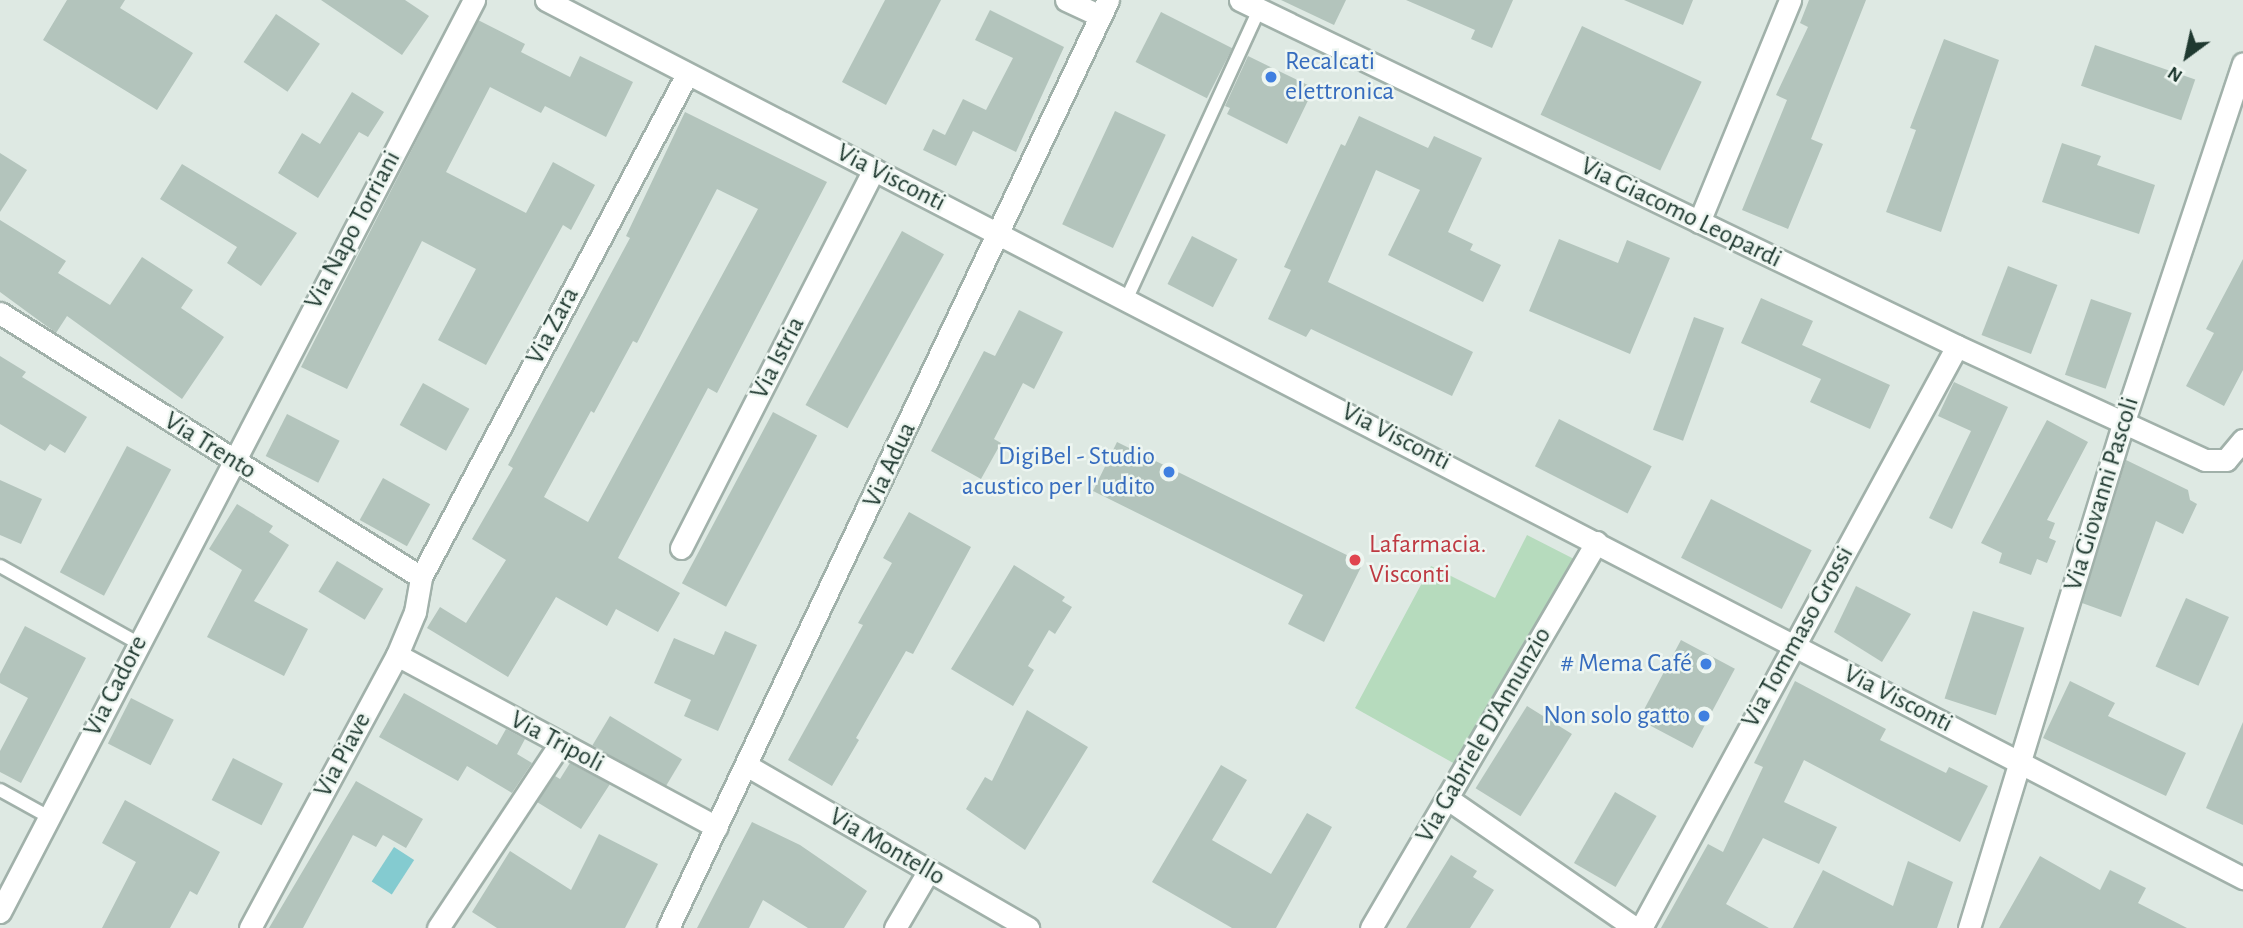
<!DOCTYPE html>
<meta charset="utf-8">
<style>
body{margin:0}
#map{position:relative;width:2243px;height:928px;overflow:hidden;background:#dee9e3;font-family:"Alegreya Sans",sans-serif}
div>[style]{position:absolute}
[style*='--x']{left:calc(var(--x)*1px);top:calc(var(--y)*1px);width:calc(var(--w)*1px);rotate:calc(var(--a)*1deg)}
.green>*{inset:0;background:#b6dbbd}
.water>*{inset:0;background:#84cbd0;transform-origin:0 0}
.building>*{inset:0;background:#b3c4bc;transform-origin:0 0}
.roads{filter:drop-shadow(2px 0 #a1b1aa) drop-shadow(-2px 0 #a1b1aa) drop-shadow(0 2px #a1b1aa) drop-shadow(0 -2px #a1b1aa)}
.service>*{height:12px;margin:-6px;padding:0 6px;transform-origin:6px;border-radius:6px;background:#fff}
.minor>*{height:21px;margin:-10.5px;padding:0 10.5px;transform-origin:10.5px;border-radius:10.5px;background:#fff}
.tertiary>*{height:21px;margin:-10.5px;padding:0 10.5px;transform-origin:10.5px;border-radius:10.5px;background:#fff}
.dots>*{width:19px;height:19px;translate:-50% -50%;box-sizing:border-box;border:4px solid #eef6f1;border-radius:50%}
span{translate:-50% -50%;white-space:nowrap;text-align:center;line-height:1.15;-webkit-text-stroke:5px #eef6f1;paint-order:stroke}
.shop-label{font-size:26px;color:#366cbe}
.left{translate:0 -50%;text-align:left}
.right{translate:-100% -50%;text-align:right}
.street-label{font-size:26px;color:#1f3930}
.health-label{font-size:26px;color:#be3a42}
.north{position:absolute;left:2152px;top:21px;width:70px;height:70px;-webkit-text-stroke:5px #eef6f1;paint-order:stroke;rotate:213deg;font-size:19px;font-weight:700;line-height:28px;text-align:center;color:#1f3930}
.north::after{content:'';display:block;margin:auto;width:24px;height:32px;background:#1f3930;clip-path:polygon(50% 0,100% 100%,50% 72%,0 100%)}
</style>
<div id="map">
<div class="green">
<i style="clip-path:polygon(1527px 535px,1574px 559px,1455px 764px,1355px 708px,1431px 566px,1495px 598px)"></i>
</div>
<div class="water">
<i style="left:394px;top:847px;width:24px;height:41px;rotate:33deg"></i>
</div>
<div class="building">
<i style="clip-path:polygon(67px 0,125px 0,120px 8px,193px 53px,157px 110px,43px 40px)"></i>
<i style="clip-path:polygon(321px 0,405px 0,429px 16px,402px 55px)"></i>
<i style="clip-path:polygon(885px 0,941px 0,886px 105px,842px 82px)"></i>
<i style="clip-path:polygon(1281px 0,1346px 0,1334px 25px)"></i>
<i style="clip-path:polygon(1406px 0,1513px 0,1492px 48px,1471px 39px,1475px 30px)"></i>
<i style="clip-path:polygon(1624px 0,1693px 0,1683px 25px)"></i>
<i style="clip-path:polygon(1809px 0,1866px 0,1811px 139px,1823px 144px,1788px 229px,1742px 210px,1787px 100px,1776px 95px,1808px 27px,1800px 23px)"></i>
<i style="clip-path:polygon(990px 10px,1064px 47px,1016px 152px,973px 131px,956px 166px,923px 150px,933px 129px,945px 135px,963px 99px,986px 110px,1013px 58px,975px 40px)"></i>
<i style="left:1161px;top:12px;width:80px;height:56px;rotate:27deg"></i>
<i style="left:276px;top:14px;width:53px;height:58px;rotate:34deg"></i>
<i style="clip-path:polygon(478px 20px,525px 44px,521px 52px,570px 77px,580px 56px,633px 82px,606px 137px,545px 106px,541px 113px,490px 87px,446px 172px,526px 213px,553px 162px,595px 185px,571px 230px,563px 225px,486px 365px,438px 340px,476px 269px,422px 241px,347px 389px,301px 367px)"></i>
<i style="left:1582px;top:26px;width:132px;height:98px;rotate:25deg"></i>
<i style="clip-path:polygon(1944px 39px,1999px 60px,1941px 232px,1886px 212px,1916px 130px,1910px 128px)"></i>
<i style="left:2095px;top:45px;width:106px;height:43px;rotate:19deg"></i>
<i style="clip-path:polygon(1248px 56px,1314px 88px,1287px 144px,1227px 114px,1230px 108px,1225px 106px)"></i>
<i style="clip-path:polygon(352px 92px,384px 112px,368px 137px,359px 132px,318px 198px,278px 173px,302px 133px,320px 144px)"></i>
<i style="left:1115px;top:111px;width:56px;height:125px;rotate:25deg"></i>
<i style="clip-path:polygon(evenodd,685px 112px,827px 182px,717px 393px,708px 388px,618px 558px,680px 593px,658px 632px,616px 609px,607px 626px,556px 597px,508px 677px,427px 628px,440px 607px,466px 623px,506px 560px,472px 539px,513px 468px,508px 465px,630px 238px,626px 236px,685px 112px,717px 189px,758px 209px,588px 522px,544px 497px,591px 411px,594px 413px,633px 341px,637px 343px,717px 189px)"></i>
<i style="clip-path:polygon(1359px 116px,1428px 148px,1434px 136px,1482px 158px,1448px 232px,1473px 244px,1470px 250px,1501px 265px,1483px 302px,1388px 255px,1420px 190px,1376px 170px,1328px 282px,1473px 352px,1452px 396px,1311px 329px,1306px 337px,1268px 319px,1291px 270px,1284px 267px,1341px 144px,1345px 146px)"></i>
<i style="clip-path:polygon(2062px 143px,2101px 156px,2097px 165px,2155px 185px,2139px 234px,2042px 202px)"></i>
<i style="clip-path:polygon(0 153px,27px 170px,0 212px)"></i>
<i style="clip-path:polygon(182px 164px,297px 233px,261px 286px,227px 263px,237px 247px,160px 199px)"></i>
<i style="clip-path:polygon(0 220px,66px 261px,58px 273px,110px 305px,142px 257px,193px 290px,181px 308px,224px 337px,182px 399px,67px 316px,56px 333px,0 292px)"></i>
<i style="left:902px;top:231px;width:48px;height:199px;rotate:29deg"></i>
<i style="left:1192px;top:236px;width:51px;height:54px;rotate:27deg"></i>
<i style="clip-path:polygon(1559px 239px,1618px 263px,1627px 240px,1670px 258px,1630px 354px,1529px 311px)"></i>
<i style="clip-path:polygon(2243px 259px,2243px 370px,2224px 406px,2186px 386px,2214px 333px,2206px 329px)"></i>
<i style="left:2008px;top:266px;width:53px;height:74px;rotate:21deg"></i>
<i style="clip-path:polygon(1761px 298px,1813px 321px,1802px 345px,1890px 385px,1870px 429px,1810px 402px,1821px 379px,1741px 343px)"></i>
<i style="left:2091px;top:299px;width:43px;height:80px;rotate:19deg"></i>
<i style="clip-path:polygon(1019px 310px,1063px 332px,1034px 389px,1023px 383px,994px 439px,1001px 443px,981px 479px,931px 451px,984px 351px,995px 356px)"></i>
<i style="left:1694px;top:317px;width:32px;height:120px;rotate:20deg"></i>
<i style="clip-path:polygon(0 356px,26px 372px,22px 377px,87px 417px,65px 453px,50px 444px,45px 451px,0 424px)"></i>
<i style="clip-path:polygon(1954px 382px,2008px 407px,1952px 529px,1929px 518px,1971px 431px,1938px 416px)"></i>
<i style="left:423px;top:383px;width:53px;height:48px;rotate:29deg"></i>
<i style="left:773px;top:412px;width:50px;height:194px;rotate:28deg"></i>
<i style="left:287px;top:414px;width:59px;height:47px;rotate:27deg"></i>
<i style="left:1559px;top:419px;width:104px;height:53px;rotate:27deg"></i>
<i style="clip-path:polygon(2047px 420px,2088px 442px,2047px 520px,2055px 523px,2049px 538px,2056px 541px,2047px 563px,2037px 559px,2031px 575px,1999px 563px,2002px 553px,1981px 543px)"></i>
<i style="clip-path:polygon(1117px 442px,1363px 563px,1324px 642px,1288px 624px,1303px 595px,1093px 491px)"></i>
<i style="left:127px;top:446px;width:50px;height:143px;rotate:28deg"></i>
<i style="clip-path:polygon(2126px 460px,2188px 490px,2190px 500px,2197px 504px,2183px 534px,2156px 521px,2121px 617px,2082px 603px)"></i>
<i style="left:383px;top:478px;width:54px;height:48px;rotate:29deg"></i>
<i style="clip-path:polygon(0 480px,42px 499px,21px 544px,0 535px)"></i>
<i style="left:1711px;top:499px;width:113px;height:66px;rotate:27deg"></i>
<i style="clip-path:polygon(237px 504px,273px 526px,269px 532px,289px 545px,254px 601px,308px 629px,284px 676px,207px 637px,242px 570px,209px 549px)"></i>
<i style="clip-path:polygon(909px 512px,971px 547px,913px 654px,906px 651px,856px 738px,859px 740px,832px 786px,788px 760px,863px 625px,858px 623px,892px 563px,883px 558px)"></i>
<i style="left:337px;top:561px;width:54px;height:36px;rotate:31deg"></i>
<i style="clip-path:polygon(1014px 565px,1065px 597px,1062px 601px,1072px 607px,1055px 634px,1049px 630px,1028px 666px,1034px 670px,1013px 706px,951px 669px)"></i>
<i style="clip-path:polygon(1856px 586px,1911px 614px,1882px 662px,1834px 632px)"></i>
<i style="left:2186px;top:598px;width:47px;height:75px;rotate:24deg"></i>
<i style="left:1973px;top:611px;width:54px;height:92px;rotate:18deg"></i>
<i style="clip-path:polygon(25px 626px,86px 658px,21px 783px,0 772px,0 751px,28px 698px,0 683px,0 674px)"></i>
<i style="clip-path:polygon(725px 631px,757px 645px,718px 731px,684px 716px,691px 700px,654px 683px,674px 638px,714px 655px)"></i>
<i style="left:1681px;top:640px;width:61px;height:90px;rotate:28deg"></i>
<i style="clip-path:polygon(1795px 681px,1886px 729px,1880px 740px,1946px 773px,1949px 767px,1988px 786px,1960px 842px,1804px 760px,1784px 802px,1837px 827px,1819px 864px,1763px 838px,1726px 904px,1769px 928px,1661px 928px,1708px 844px,1723px 852px,1763px 767px,1754px 763px)"></i>
<i style="clip-path:polygon(2070px 681px,2115px 703px,2108px 716px,2186px 753px,2166px 796px,2043px 738px)"></i>
<i style="clip-path:polygon(404px 693px,497px 745px,506px 729px,525px 739px,517px 754px,532px 763px,512px 793px,467px 766px,458px 781px,379px 737px)"></i>
<i style="left:131px;top:698px;width:48px;height:51px;rotate:27deg"></i>
<i style="left:1527px;top:706px;width:53px;height:97px;rotate:32deg"></i>
<i style="clip-path:polygon(1027px 710px,1088px 747px,1025px 850px,966px 809px,985px 777px,992px 781px)"></i>
<i style="left:610px;top:716px;width:84px;height:34px;rotate:31deg"></i>
<i style="clip-path:polygon(2243px 722px,2243px 825px,2206px 808px)"></i>
<i style="left:233px;top:758px;width:56px;height:47px;rotate:27deg"></i>
<i style="clip-path:polygon(570px 763px,610px 784px,581px 829px,537px 802px,555px 776px,560px 779px)"></i>
<i style="clip-path:polygon(1221px 765px,1247px 780px,1212px 840px,1271px 874px,1307px 813px,1332px 827px,1276px 928px,1232px 928px,1152px 882px)"></i>
<i style="clip-path:polygon(356px 781px,423px 819px,406px 848px,383px 835px,376px 847px,353px 835px,303px 928px,269px 928px)"></i>
<i style="left:1615px;top:792px;width:48px;height:82px;rotate:30deg"></i>
<i style="clip-path:polygon(125px 800px,220px 852px,197px 895px,190px 891px,170px 928px,102px 928px,136px 862px,102px 843px)"></i>
<i style="clip-path:polygon(752px 822px,800px 845px,867px 891px,844px 928px,808px 928px,763px 900px,749px 928px,697px 928px)"></i>
<i style="clip-path:polygon(599px 834px,658px 864px,625px 928px,497px 928px,472px 912px,510px 851px,571px 890px)"></i>
<i style="clip-path:polygon(1451px 855px,1477px 871px,1473px 877px,1494px 890px,1470px 928px,1406px 928px)"></i>
<i style="clip-path:polygon(2040px 856px,2100px 890px,2110px 870px,2146px 888px,2138px 903px,2187px 928px,1999px 928px)"></i>
<i style="clip-path:polygon(1908px 861px,1953px 882px,1937px 928px,1793px 928px,1823px 870px,1893px 906px)"></i>
</div>
<div class="roads">
<div class="service">
<i style="--x:1127;--y:298;--w:319;--a:-65.4"></i>
<i style="--x:0;--y:566;--w:158;--a:29.2"></i>
<i style="--x:0;--y:790;--w:56;--a:28.9"></i>
</div>
<div class="minor">
<i style="--x:546;--y:0;--w:1911;--a:27.36"></i>
<i style="--x:1066;--y:0;--w:38;--a:25"></i>
<i style="--x:1240;--y:0;--w:796;--a:25.76"></i>
<i style="--x:1957;--y:346;--w:273;--a:24.7"></i>
<i style="--x:2205;--y:460;--w:21;--a:0"></i>
<i style="--x:2226;--y:460;--w:26;--a:-50"></i>
<i style="--x:1699;--y:222;--w:240;--a:-67.7"></i>
<i style="--x:0;--y:313;--w:497;--a:32.1"></i>
<i style="--x:681;--y:548;--w:425;--a:-63"></i>
<i style="--x:397;--y:655;--w:363;--a:28.3"></i>
<i style="--x:746;--y:765;--w:326;--a:30"></i>
<i style="--x:1448;--y:799;--w:227;--a:34.6"></i>
<i style="--x:0;--y:912;--w:1028;--a:-62.54"></i>
<i style="--x:250;--y:928;--w:310;--a:-61.7"></i>
<i style="--x:397;--y:655;--w:47;--a:-67.3"></i>
<i style="--x:415;--y:612;--w:36;--a:-80"></i>
<i style="--x:421;--y:577;--w:567;--a:-62.12"></i>
<i style="--x:438;--y:928;--w:221;--a:-56.5"></i>
<i style="--x:895;--y:928;--w:67;--a:-59.6"></i>
<i style="--x:1371;--y:928;--w:447;--a:-59.7"></i>
<i style="--x:1641;--y:928;--w:662;--a:-61.5"></i>
<i style="--x:1969;--y:928;--w:527;--a:-73.01"></i>
<i style="--x:2123;--y:424;--w:380;--a:-71.6"></i>
</div>
<div class="tertiary">
<i style="--x:668;--y:928;--w:1027;--a:-64.63"></i>
</div>
</div>
<div class="dots">
<i style="left:1271px;top:77px;background:#3f7fe0"></i>
<i style="left:1169px;top:472px;background:#3f7fe0"></i>
<i style="left:1355px;top:560px;background:#e0444e"></i>
<i style="left:1706px;top:664px;background:#3f7fe0"></i>
<i style="left:1704px;top:716px;background:#3f7fe0"></i>
</div>
<div class="shop-label">
<span class="left" style="left:1285px;top:77px">Recalcati<br>elettronica</span>
<span class="right" style="left:1155px;top:472px">DigiBel - Studio<br>acustico per l' udito</span>
<span class="right" style="left:1692px;top:664px"># Mema Café</span>
<span class="right" style="left:1690px;top:716px">Non solo gatto</span>
</div>
<div class="street-label">
<span style="left:891px;top:178px;rotate:27deg">Via Visconti</span>
<span style="left:1681px;top:213px;rotate:26deg">Via Giacomo Leopardi</span>
<span style="left:353px;top:230px;rotate:-62deg">Via Napo Torriani</span>
<span style="left:553px;top:326px;rotate:-62deg">Via Zara</span>
<span style="left:778px;top:358px;rotate:-63deg">Via Istria</span>
<span style="left:1396px;top:437px;rotate:27deg">Via Visconti</span>
<span style="left:210px;top:446px;rotate:32deg">Via Trento</span>
<span style="left:890px;top:465px;rotate:-65deg">Via Adua</span>
<span style="left:2102px;top:494px;rotate:-73deg">Via Giovanni Pascoli</span>
<span style="left:1798px;top:637px;rotate:-61deg">Via Tommaso Grossi</span>
<span style="left:116px;top:686px;rotate:-63deg">Via Cadore</span>
<span style="left:1898px;top:699px;rotate:27deg">Via Visconti</span>
<span style="left:1484px;top:735px;rotate:-60deg">Via Gabriele D'Annunzio</span>
<span style="left:557px;top:742px;rotate:28deg">Via Tripoli</span>
<span style="left:343px;top:755px;rotate:-62deg">Via Piave</span>
<span style="left:887px;top:847px;rotate:30deg">Via Montello</span>
</div>
<div class="health-label">
<span class="left" style="left:1369px;top:560px">Lafarmacia.<br>Visconti</span>
</div>
<div class="north">N</div>
</div>
